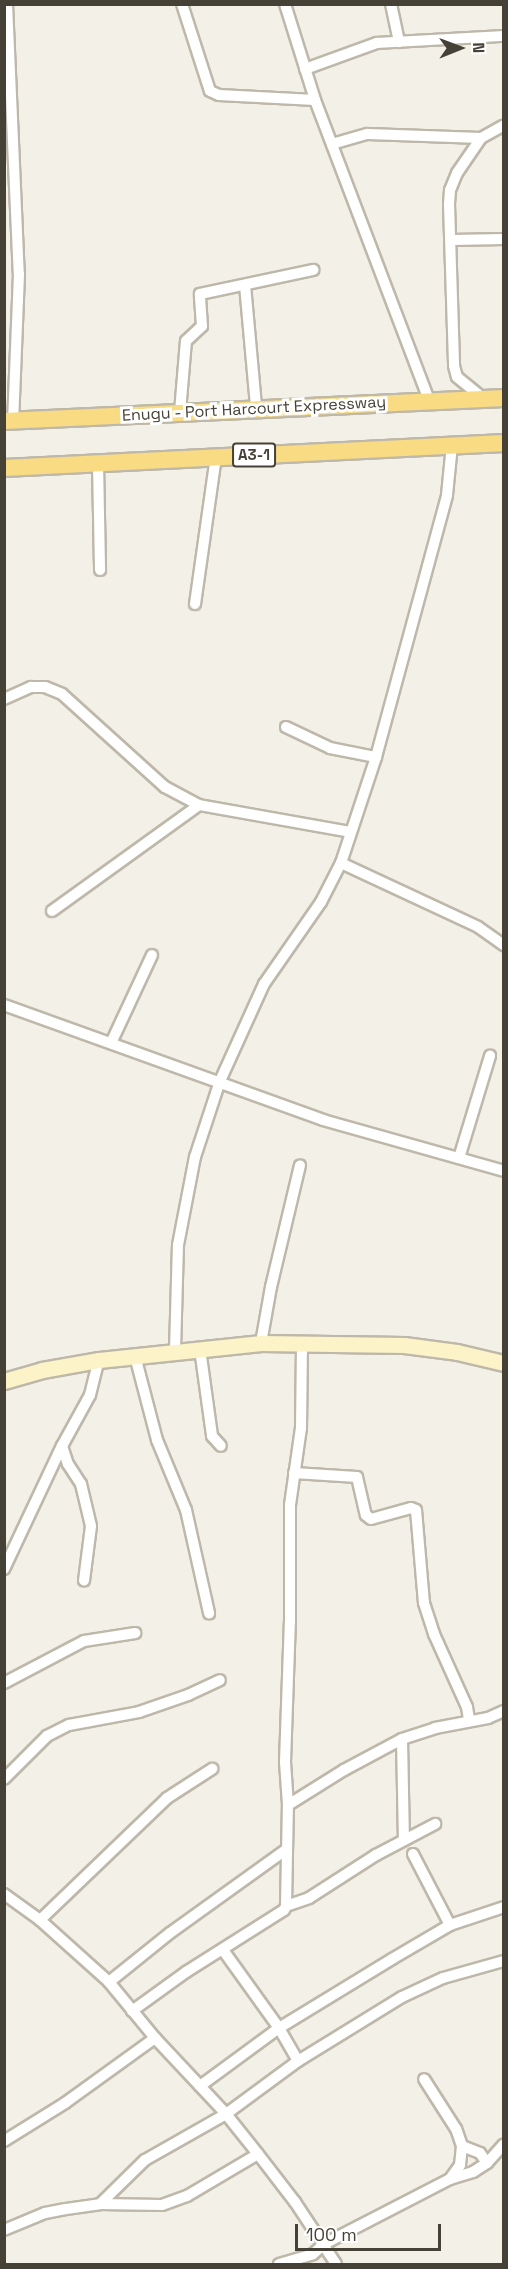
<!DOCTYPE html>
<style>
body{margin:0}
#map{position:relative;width:508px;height:2269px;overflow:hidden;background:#f3f0e7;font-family:"Space Grotesk",sans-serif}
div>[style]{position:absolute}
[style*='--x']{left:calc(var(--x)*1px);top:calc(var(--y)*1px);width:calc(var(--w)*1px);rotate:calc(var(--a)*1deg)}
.roads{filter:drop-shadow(2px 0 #beb8aa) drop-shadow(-2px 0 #beb8aa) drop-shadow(0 2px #beb8aa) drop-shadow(0 -2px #beb8aa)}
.minor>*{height:10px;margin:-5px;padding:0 5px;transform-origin:5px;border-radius:5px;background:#fff}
.secondary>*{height:15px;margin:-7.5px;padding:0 7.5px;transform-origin:7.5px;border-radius:7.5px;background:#fcf3c8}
.trunk>*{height:16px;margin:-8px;padding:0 8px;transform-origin:8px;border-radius:8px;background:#f9db83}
span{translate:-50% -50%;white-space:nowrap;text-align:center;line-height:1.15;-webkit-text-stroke:6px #fff;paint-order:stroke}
.shield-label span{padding:2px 4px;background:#fff;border:2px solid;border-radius:4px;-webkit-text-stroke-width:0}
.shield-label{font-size:15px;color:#464136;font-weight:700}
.street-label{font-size:16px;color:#464136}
.frame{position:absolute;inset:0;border:6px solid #464136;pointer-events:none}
.north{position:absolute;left:430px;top:18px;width:60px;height:60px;-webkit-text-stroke:4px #fff;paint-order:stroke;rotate:89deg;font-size:16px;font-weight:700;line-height:24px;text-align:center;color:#464136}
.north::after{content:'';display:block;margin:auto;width:21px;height:27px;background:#464136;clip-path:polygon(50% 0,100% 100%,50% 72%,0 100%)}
.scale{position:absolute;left:295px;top:2224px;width:146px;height:27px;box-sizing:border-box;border:3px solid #464136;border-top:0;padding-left:8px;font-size:18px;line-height:21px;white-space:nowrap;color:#464136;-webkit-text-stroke:4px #fff;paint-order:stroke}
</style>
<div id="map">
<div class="roads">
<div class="minor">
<i style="--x:7;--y:4;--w:270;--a:87.5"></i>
<i style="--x:19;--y:274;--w:147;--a:92.3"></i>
<i style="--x:182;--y:4;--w:91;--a:72.2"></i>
<i style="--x:210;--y:91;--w:10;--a:24"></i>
<i style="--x:219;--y:95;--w:96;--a:3"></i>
<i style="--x:285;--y:4;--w:101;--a:72.6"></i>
<i style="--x:315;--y:100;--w:321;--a:69.2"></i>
<i style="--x:391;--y:4;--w:39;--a:78"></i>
<i style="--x:305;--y:69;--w:77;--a:-19.9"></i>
<i style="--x:377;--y:43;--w:127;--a:-3.2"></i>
<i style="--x:481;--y:138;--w:42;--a:124.4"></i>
<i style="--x:457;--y:173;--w:18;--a:112"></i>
<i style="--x:450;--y:190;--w:14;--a:94"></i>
<i style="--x:449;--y:204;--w:162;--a:88.2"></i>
<i style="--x:454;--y:366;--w:11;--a:75"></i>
<i style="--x:457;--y:377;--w:35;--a:39"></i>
<i style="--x:332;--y:144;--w:37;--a:-16"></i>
<i style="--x:368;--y:134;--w:113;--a:2"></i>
<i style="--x:481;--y:138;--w:26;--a:-29"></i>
<i style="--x:452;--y:240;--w:52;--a:-1.1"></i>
<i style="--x:245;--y:285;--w:122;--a:84.8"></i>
<i style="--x:180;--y:412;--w:71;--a:-85.2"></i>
<i style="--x:186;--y:341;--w:22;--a:-43"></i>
<i style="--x:202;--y:326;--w:32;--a:-94"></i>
<i style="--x:200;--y:294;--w:116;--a:-12"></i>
<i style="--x:98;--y:463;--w:107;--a:88.9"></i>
<i style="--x:195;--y:604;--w:148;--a:-81.9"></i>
<i style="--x:4;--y:699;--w:30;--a:-24"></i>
<i style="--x:31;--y:687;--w:14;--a:0"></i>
<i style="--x:45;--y:687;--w:18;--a:22"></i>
<i style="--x:62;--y:694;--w:139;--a:42.1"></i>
<i style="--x:165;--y:787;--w:38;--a:28"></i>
<i style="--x:199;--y:805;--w:154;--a:10.1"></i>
<i style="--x:286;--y:727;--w:49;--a:25.5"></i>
<i style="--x:330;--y:748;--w:47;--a:11.1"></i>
<i style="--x:341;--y:863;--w:151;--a:25"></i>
<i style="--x:478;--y:927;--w:32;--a:35"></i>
<i style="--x:52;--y:911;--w:181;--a:-35.8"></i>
<i style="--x:4;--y:1005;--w:339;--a:19.8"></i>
<i style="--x:323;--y:1120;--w:188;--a:15.7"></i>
<i style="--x:111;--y:1043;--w:97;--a:-65"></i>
<i style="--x:459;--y:1158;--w:107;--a:-73.1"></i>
<i style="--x:261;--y:1343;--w:57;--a:-79.9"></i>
<i style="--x:271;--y:1287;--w:125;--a:-76.6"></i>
<i style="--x:200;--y:1349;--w:88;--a:82.1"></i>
<i style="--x:212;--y:1436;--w:13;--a:48"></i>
<i style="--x:175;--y:1351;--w:106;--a:-88.4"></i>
<i style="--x:178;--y:1245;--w:90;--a:-79.1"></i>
<i style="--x:195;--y:1157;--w:80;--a:-71.8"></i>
<i style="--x:220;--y:1081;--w:107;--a:-65.6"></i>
<i style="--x:264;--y:984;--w:100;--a:-55.2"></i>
<i style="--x:321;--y:902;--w:44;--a:-62.9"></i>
<i style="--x:341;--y:863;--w:112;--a:-71.7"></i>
<i style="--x:376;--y:757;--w:271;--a:-74.8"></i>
<i style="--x:447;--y:495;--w:50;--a:-84.3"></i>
<i style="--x:135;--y:1356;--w:87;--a:75.3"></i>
<i style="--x:157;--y:1440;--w:76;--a:67.5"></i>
<i style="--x:186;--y:1510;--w:106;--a:77.4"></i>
<i style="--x:62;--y:1446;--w:19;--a:72"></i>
<i style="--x:68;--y:1464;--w:24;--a:57"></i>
<i style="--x:81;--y:1484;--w:43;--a:76.6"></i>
<i style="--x:91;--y:1526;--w:55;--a:97.3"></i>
<i style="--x:294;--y:1473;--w:63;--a:3.6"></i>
<i style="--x:357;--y:1477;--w:39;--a:77"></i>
<i style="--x:366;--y:1515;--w:6;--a:39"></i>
<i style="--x:371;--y:1519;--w:41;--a:-15.4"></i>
<i style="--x:411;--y:1508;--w:5;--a:22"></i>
<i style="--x:416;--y:1510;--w:93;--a:85.1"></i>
<i style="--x:424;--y:1603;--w:33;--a:72"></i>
<i style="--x:434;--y:1634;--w:80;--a:65.7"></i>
<i style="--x:467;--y:1707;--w:13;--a:81"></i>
<i style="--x:4;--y:1569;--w:136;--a:-64.8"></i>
<i style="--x:62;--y:1446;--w:58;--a:-61.2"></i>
<i style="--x:90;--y:1395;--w:36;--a:-76"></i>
<i style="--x:4;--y:1683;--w:90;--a:-27.7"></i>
<i style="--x:84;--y:1641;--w:52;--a:-8.9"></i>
<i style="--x:402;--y:1739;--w:101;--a:88.9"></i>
<i style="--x:4;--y:1779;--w:61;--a:-45"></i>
<i style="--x:47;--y:1736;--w:25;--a:-27"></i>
<i style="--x:69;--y:1725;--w:71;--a:-10.5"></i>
<i style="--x:139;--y:1712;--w:52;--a:-19.1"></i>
<i style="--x:188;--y:1695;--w:35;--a:-25"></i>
<i style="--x:288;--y:1805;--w:66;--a:-32"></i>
<i style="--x:344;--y:1770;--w:66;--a:-28.1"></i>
<i style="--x:402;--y:1739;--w:35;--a:-18"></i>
<i style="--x:435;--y:1728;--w:54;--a:-10.7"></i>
<i style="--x:488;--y:1718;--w:17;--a:-24"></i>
<i style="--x:413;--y:1854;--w:80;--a:62.5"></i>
<i style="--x:4;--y:1894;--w:44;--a:35.8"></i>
<i style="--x:40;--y:1920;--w:93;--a:41.9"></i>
<i style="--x:109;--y:1982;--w:72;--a:50.6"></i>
<i style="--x:155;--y:2038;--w:104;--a:46.9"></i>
<i style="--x:226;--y:2114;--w:51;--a:51.3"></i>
<i style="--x:258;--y:2154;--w:61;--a:52.4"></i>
<i style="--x:295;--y:2202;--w:74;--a:56.5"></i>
<i style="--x:286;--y:1906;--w:24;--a:-19"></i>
<i style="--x:309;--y:1898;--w:80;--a:-32.7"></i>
<i style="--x:376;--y:1855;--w:67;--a:-27.7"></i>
<i style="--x:40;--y:1920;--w:176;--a:-43.8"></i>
<i style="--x:167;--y:1798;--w:54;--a:-32.8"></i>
<i style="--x:223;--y:1950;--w:96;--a:54.3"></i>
<i style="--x:279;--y:2028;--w:38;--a:60"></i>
<i style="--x:109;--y:1982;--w:78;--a:-38.8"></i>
<i style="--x:170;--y:1933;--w:144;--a:-35.7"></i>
<i style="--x:132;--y:2011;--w:67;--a:-35.8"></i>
<i style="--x:186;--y:1972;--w:116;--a:-32.3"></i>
<i style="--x:284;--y:1910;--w:4;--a:-63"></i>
<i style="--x:286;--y:1906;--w:101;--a:-88.9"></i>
<i style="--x:288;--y:1805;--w:43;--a:-94"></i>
<i style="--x:285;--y:1762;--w:141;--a:-88"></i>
<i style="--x:290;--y:1621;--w:116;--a:-90"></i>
<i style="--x:290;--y:1505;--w:78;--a:-81.9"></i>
<i style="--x:301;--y:1428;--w:84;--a:-89.3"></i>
<i style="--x:200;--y:2086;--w:98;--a:-36.3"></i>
<i style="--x:279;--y:2028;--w:132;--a:-31.4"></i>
<i style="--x:392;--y:1959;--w:67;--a:-30.4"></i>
<i style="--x:450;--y:1925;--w:57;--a:-18.4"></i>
<i style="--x:4;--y:2141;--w:72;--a:-31.9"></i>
<i style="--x:65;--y:2103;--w:111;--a:-35.8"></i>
<i style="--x:462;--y:2146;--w:19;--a:21"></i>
<i style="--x:480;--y:2153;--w:12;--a:55"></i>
<i style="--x:450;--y:2179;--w:24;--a:-17"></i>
<i style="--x:473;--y:2172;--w:17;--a:-33"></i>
<i style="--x:487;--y:2163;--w:25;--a:-48"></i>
<i style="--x:100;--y:2204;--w:63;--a:-44.4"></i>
<i style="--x:145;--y:2160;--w:93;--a:-29.6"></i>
<i style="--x:226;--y:2114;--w:89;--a:-36.4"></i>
<i style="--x:298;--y:2061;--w:122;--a:-31.6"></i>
<i style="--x:402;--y:1997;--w:45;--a:-24.9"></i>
<i style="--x:443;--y:1978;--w:63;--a:-15.6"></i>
<i style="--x:4;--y:2230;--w:44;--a:-22.5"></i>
<i style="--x:45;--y:2213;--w:21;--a:-11"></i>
<i style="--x:66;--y:2209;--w:34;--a:-8"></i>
<i style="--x:100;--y:2204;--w:62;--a:0.9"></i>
<i style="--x:162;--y:2205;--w:27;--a:-20"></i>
<i style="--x:187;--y:2196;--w:82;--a:-30.6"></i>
<i style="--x:279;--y:2264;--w:35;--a:-16"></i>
<i style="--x:313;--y:2254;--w:15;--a:-42"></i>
<i style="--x:324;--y:2244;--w:142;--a:-27.3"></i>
<i style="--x:450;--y:2179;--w:17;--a:-54"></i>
<i style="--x:460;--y:2165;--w:19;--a:-84"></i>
<i style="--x:462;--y:2146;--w:18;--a:-109"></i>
<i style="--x:456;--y:2129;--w:59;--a:-122.6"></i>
</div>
<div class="secondary">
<i style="--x:4;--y:1381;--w:40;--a:-16"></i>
<i style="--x:42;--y:1370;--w:58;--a:-10"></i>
<i style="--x:99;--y:1360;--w:163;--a:-6"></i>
<i style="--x:261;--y:1343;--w:143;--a:0.8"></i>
<i style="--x:404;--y:1345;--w:53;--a:7.5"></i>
<i style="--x:457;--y:1352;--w:48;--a:13.2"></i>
</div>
<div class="trunk">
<i style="--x:4;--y:421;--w:501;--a:-2.63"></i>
<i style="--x:4;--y:468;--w:501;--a:-2.86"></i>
</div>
</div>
<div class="shield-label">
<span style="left:254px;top:455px">A3-1</span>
</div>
<div class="street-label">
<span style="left:254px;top:409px;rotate:-3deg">Enugu - Port Harcourt Expressway</span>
</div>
<div class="frame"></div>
<div class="north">N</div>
<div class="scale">100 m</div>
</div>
